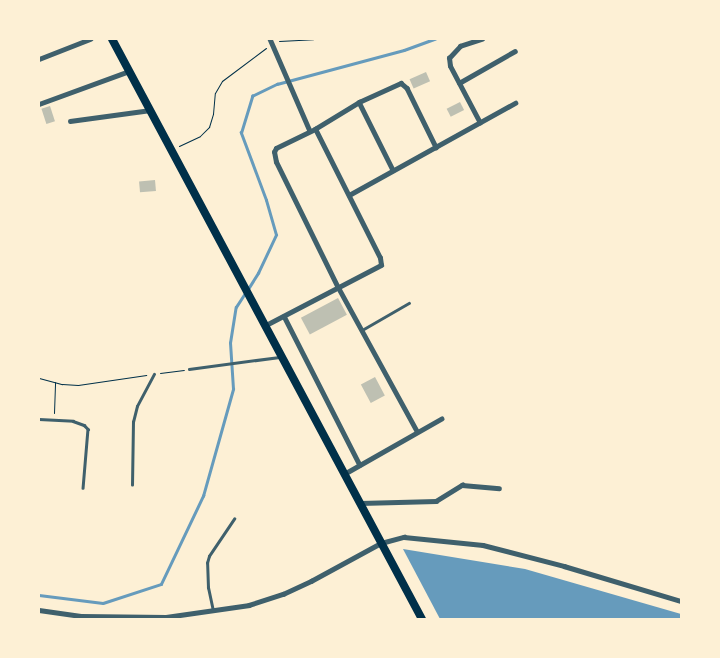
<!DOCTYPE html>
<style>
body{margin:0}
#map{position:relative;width:720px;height:658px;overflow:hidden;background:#fdf0d5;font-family:Montserrat,sans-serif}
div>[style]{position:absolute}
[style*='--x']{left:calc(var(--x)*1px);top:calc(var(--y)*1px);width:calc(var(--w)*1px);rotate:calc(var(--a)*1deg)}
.water>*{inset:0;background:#669bbc}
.stream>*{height:2.5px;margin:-1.25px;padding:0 1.25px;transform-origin:1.25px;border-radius:1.25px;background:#669bbc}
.building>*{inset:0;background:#bec0b2;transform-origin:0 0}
.path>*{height:1px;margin:-0.5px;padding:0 0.5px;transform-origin:0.5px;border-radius:0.5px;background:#003049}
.service>*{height:2.5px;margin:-1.25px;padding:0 1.25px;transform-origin:1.25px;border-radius:1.25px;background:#3f606c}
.minor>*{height:4.5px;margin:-2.25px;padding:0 2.25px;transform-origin:2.25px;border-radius:2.25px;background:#3f606c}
.trunk>*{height:8px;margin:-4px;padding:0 4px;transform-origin:4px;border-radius:4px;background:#003049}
span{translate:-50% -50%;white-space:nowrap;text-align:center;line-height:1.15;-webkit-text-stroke:4px #fdf0d5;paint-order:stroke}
.frame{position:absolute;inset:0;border:40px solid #fdf0d5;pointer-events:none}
</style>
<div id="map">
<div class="water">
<i style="clip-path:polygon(403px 549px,525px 569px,681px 614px,681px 619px,440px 619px)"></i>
</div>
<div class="stream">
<i style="--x:248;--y:289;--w:19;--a:-58"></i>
<i style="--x:258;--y:273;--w:42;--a:-64.7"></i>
<i style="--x:276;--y:235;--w:36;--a:-106"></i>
<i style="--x:266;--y:200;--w:72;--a:-110.5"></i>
<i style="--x:241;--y:133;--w:39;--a:-73"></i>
<i style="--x:252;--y:96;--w:28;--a:-26"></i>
<i style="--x:277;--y:84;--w:131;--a:-15"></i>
<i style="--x:404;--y:50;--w:33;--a:-20"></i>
<i style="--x:39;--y:595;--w:64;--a:7.1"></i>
<i style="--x:103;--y:603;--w:61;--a:-18.1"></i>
<i style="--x:161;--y:584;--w:98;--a:-64.5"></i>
<i style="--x:203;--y:496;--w:111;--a:-74.3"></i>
<i style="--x:233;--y:389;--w:46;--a:-93.7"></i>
<i style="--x:230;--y:343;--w:36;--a:-81"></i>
<i style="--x:236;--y:307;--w:17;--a:-57"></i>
</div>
<div class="building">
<i style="left:426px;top:72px;width:10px;height:18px;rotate:66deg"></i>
<i style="left:460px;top:102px;width:9px;height:15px;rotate:63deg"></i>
<i style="left:50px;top:106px;width:16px;height:9px;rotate:72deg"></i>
<i style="left:155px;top:180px;width:11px;height:16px;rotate:85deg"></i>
<i style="left:338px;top:298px;width:19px;height:42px;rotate:62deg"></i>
<i style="left:375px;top:377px;width:21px;height:16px;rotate:62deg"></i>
</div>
<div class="path">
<i style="--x:279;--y:41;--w:34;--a:-3"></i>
<i style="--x:179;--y:146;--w:23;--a:-25"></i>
<i style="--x:200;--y:136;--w:13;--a:-45"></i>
<i style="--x:209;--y:127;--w:14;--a:-73"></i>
<i style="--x:213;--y:114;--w:21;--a:-85"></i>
<i style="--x:215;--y:93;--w:14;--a:-60"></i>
<i style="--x:222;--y:81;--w:55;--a:-36.9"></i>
<i style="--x:160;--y:373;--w:24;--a:-7"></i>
<i style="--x:39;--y:378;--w:24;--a:15"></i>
<i style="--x:62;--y:384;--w:16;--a:4"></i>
<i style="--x:78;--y:385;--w:69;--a:-8.4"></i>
<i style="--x:54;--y:413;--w:31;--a:-88"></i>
</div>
<div class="service">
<i style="--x:362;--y:330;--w:54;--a:-29.9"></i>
<i style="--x:189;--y:369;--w:91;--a:-7.6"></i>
<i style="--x:39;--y:419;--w:34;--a:3"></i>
<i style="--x:73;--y:421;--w:12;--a:20"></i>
<i style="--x:84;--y:425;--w:6;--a:45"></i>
<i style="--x:88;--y:429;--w:59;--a:94.8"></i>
<i style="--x:132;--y:485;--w:63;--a:-89.1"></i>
<i style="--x:133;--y:422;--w:16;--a:-76"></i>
<i style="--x:137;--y:406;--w:36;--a:-62"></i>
<i style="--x:213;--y:611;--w:24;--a:-102"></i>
<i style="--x:208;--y:588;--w:25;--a:-92"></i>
<i style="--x:207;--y:563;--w:7;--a:-74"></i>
<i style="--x:209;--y:556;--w:45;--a:-56"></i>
</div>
<div class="minor">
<i style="--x:270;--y:39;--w:100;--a:66.5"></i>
<i style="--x:39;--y:59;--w:55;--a:-21.4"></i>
<i style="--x:459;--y:83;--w:64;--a:-29.7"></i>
<i style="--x:359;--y:102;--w:76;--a:63.4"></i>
<i style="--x:39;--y:104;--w:96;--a:-20.1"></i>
<i style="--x:70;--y:121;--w:81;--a:-7.8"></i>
<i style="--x:480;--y:123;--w:64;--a:-117.8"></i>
<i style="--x:450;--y:66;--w:8;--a:-97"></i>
<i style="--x:449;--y:58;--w:16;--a:-47"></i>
<i style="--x:460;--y:46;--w:23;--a:-18"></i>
<i style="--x:349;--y:195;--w:190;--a:-29"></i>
<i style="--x:284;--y:316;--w:167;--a:63"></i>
<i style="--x:264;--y:326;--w:132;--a:-27.5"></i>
<i style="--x:381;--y:265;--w:7;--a:-98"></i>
<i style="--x:380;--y:258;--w:144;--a:-116.7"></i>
<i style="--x:417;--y:432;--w:164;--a:-118.7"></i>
<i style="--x:338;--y:288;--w:140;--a:-116.2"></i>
<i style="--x:276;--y:162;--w:10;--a:-101"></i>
<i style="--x:274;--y:152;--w:4;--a:-63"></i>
<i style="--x:276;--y:148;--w:43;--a:-26"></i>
<i style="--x:315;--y:129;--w:52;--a:-31.5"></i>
<i style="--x:359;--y:102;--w:46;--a:-24.3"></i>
<i style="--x:401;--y:83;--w:8;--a:40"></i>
<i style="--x:407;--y:88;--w:66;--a:63.8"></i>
<i style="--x:344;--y:474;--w:112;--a:-29.6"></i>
<i style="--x:360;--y:503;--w:76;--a:-1.5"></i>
<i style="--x:436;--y:501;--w:31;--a:-32"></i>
<i style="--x:462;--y:485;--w:37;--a:5"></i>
<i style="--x:39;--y:610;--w:42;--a:8.1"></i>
<i style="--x:81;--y:616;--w:85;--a:0.7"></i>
<i style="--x:166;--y:617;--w:84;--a:-8.2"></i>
<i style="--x:249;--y:605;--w:36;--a:-18"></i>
<i style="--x:283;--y:594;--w:31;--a:-25"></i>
<i style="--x:311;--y:581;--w:80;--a:-28.5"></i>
<i style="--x:381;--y:543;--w:24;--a:-15"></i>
<i style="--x:404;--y:537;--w:79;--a:5.8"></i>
<i style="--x:483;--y:545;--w:84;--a:14.5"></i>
<i style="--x:564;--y:566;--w:122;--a:16.7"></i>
</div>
<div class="trunk">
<i style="--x:112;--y:39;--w:658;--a:61.88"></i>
</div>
<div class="frame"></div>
</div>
